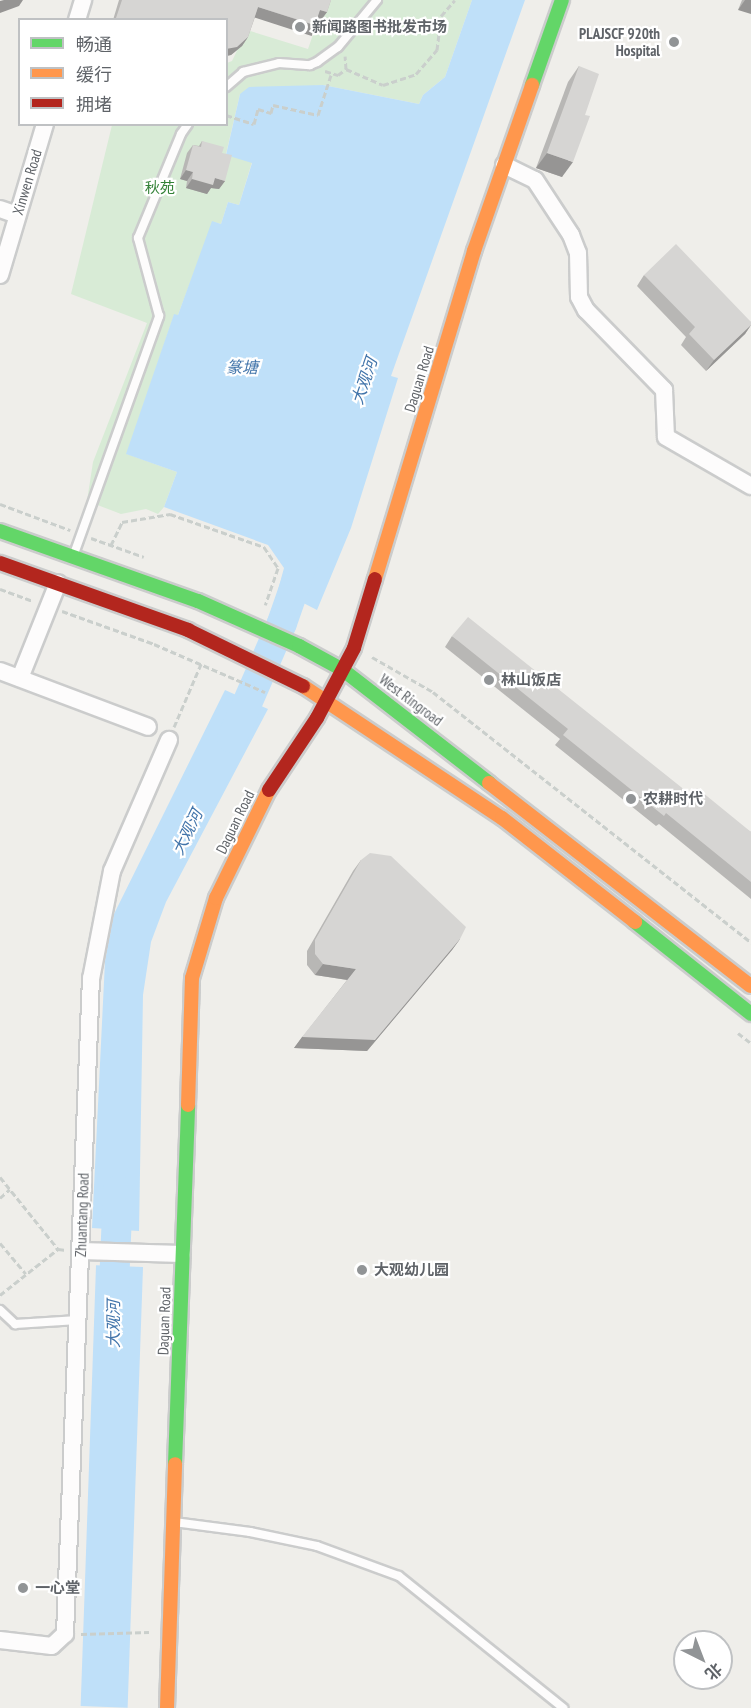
<!DOCTYPE html>
<meta charset="utf-8">
<style>
body{margin:0}
#map{position:relative;width:751px;height:1708px;overflow:hidden;background:#efeeea;font-family:"PT Sans Narrow","Noto Sans SC",sans-serif}
div>[style]{position:absolute}
[style*='--x']{left:calc(var(--x)*1px);top:calc(var(--y)*1px);width:calc(var(--w)*1px);rotate:calc(var(--a)*1deg)}
.green>*{inset:0;background:#d8ebd6}
.water>*{inset:0;background:#bfe0f9;transform-origin:0 0}
.river>*{height:30px;margin:-15px;padding:0 15px;transform-origin:15px;border-radius:15px;background:#bfe0f9}
.path>*{height:3px;margin-top:-1.5px;transform-origin:0;background:repeating-linear-gradient(90deg,#cacfcc 0 6px,transparent 0 9px)}
.roads{filter:drop-shadow(2px 0 #cbcccc) drop-shadow(-2px 0 #cbcccc) drop-shadow(0 2px #cbcccc) drop-shadow(0 -2px #cbcccc)}
.lane>*{height:8px;margin:-4px;padding:0 4px;transform-origin:4px;border-radius:4px;background:#fdfcfc}
.street>*{height:16px;margin:-8px;padding:0 8px;transform-origin:8px;border-radius:8px;background:#fdfcfc}
.fast>*{height:14px;margin:-7px;padding:0 7px;transform-origin:7px;border-radius:7px;background:#63d668}
.slow>*{height:14px;margin:-7px;padding:0 7px;transform-origin:7px;border-radius:7px;background:#ff974d}
.jam>*{height:14px;margin:-7px;padding:0 7px;transform-origin:7px;border-radius:7px;background:#b3261e}
.wall>*{inset:0;background:#b8b7b5}
.shaded-wall>*{inset:0;background:#969594;transform-origin:0 0}
.building>*{inset:0;background:#d6d5d3}
.dots>*{width:16px;height:16px;translate:-50% -50%;box-sizing:border-box;border:3px solid #fff;border-radius:50%}
span{translate:-50% -50%;white-space:nowrap;text-align:center;line-height:1.15;-webkit-text-stroke:4.5px #fff;paint-order:stroke}
.poi-label{font-size:15px;color:#5f6368;font-weight:700}
.left{translate:0 -50%;text-align:left}
.right{translate:-100% -50%;text-align:right}
.street-label{font-size:15px;color:#5f6368}
.park-label{font-size:15px;color:#348238}
.water-label{font-size:16px;color:#4174aa;font-style:italic}
.legend{position:absolute;left:18px;top:18px;width:210px;height:108px;box-sizing:border-box;background:#fff;border:2px solid #bfc1c3;margin:0;padding:8px 10px;list-style:none;font-size:18px;color:#5f6368}
.legend li{display:flex;align-items:center;gap:12px;height:30px}
.legend b{width:30px;border:2px solid #bfc1c3}
.north{position:absolute;left:673px;top:1630px;width:60px;height:60px;box-sizing:border-box;background:#fff;border:2px solid #bfc1c3;border-radius:50%;rotate:138deg;font-size:16px;font-weight:700;line-height:24px;text-align:center;color:#5f6368}
.north::after{content:'';display:block;margin:auto;width:21px;height:27px;background:#919496;clip-path:polygon(50% 0,100% 100%,50% 72%,0 100%)}
</style>
<div id="map">
<div class="green">
<i style="clip-path:polygon(325px 0,472px 0,445px 77px,423px 95px,419px 104px,323px 85px,240px 94px,226px 154px,252px 162px,239px 205px,228px 202px,221px 224px,213px 222px,178px 315px,174px 315px,127px 454px,177px 472px,164px 507px,158px 514px,146px 509px,121px 514px,87px 501px,93px 462px,147px 323px,71px 294px,112px 125px,226px 124px,227px 63px,232px 61px,247px 30px,308px 49px)"></i>
</div>
<div class="water">
<i style="clip-path:polygon(472px 0,525px 0,391px 376px,398px 378px,351px 528px,317px 610px,278px 590px,284px 568px,268px 545px,164px 507px,177px 472px,126px 454px,174px 314px,178px 315px,212px 221px,221px 224px,228px 202px,239px 205px,252px 163px,226px 155px,240px 94px,249px 87px,323px 85px,419px 104px,423px 95px,445px 77px)"></i>
<i style="clip-path:polygon(225px 690px,268px 709px,166px 902px,151px 942px,143px 995px,139px 1231px,92px 1228px,105px 961px,114px 914px)"></i>
<i style="left:143px;top:1267px;width:441px;height:47px;rotate:92deg"></i>
</div>
<div class="river">
<i style="--x:232;--y:738;--w:125;--a:-66.5"></i>
<i style="--x:282;--y:623;--w:70;--a:-70.8"></i>
<i style="--x:113;--y:1309;--w:119;--a:-87.6"></i>
</div>
<div class="path">
<i style="--x:346;--y:69;--w:40;--a:23.4"></i>
<i style="--x:383;--y:85;--w:35;--a:-18"></i>
<i style="--x:416;--y:74;--w:32;--a:-49"></i>
<i style="--x:437;--y:50;--w:34;--a:-83"></i>
<i style="--x:441;--y:16;--w:21;--a:-49"></i>
<i style="--x:325;--y:71;--w:14;--a:17"></i>
<i style="--x:338;--y:75;--w:10;--a:-37"></i>
<i style="--x:346;--y:69;--w:13;--a:-94"></i>
<i style="--x:226;--y:115;--w:29;--a:18"></i>
<i style="--x:254;--y:124;--w:16;--a:-75"></i>
<i style="--x:258;--y:109;--w:14;--a:17"></i>
<i style="--x:271;--y:113;--w:8;--a:-76"></i>
<i style="--x:273;--y:105;--w:46;--a:12.5"></i>
<i style="--x:318;--y:115;--w:42;--a:-72"></i>
<i style="--x:0;--y:504;--w:75;--a:20.4"></i>
<i style="--x:91;--y:538;--w:56;--a:19.7"></i>
<i style="--x:111;--y:545;--w:25;--a:-64"></i>
<i style="--x:122;--y:522;--w:49;--a:-9.5"></i>
<i style="--x:170;--y:514;--w:100;--a:19.3"></i>
<i style="--x:264;--y:547;--w:25;--a:56"></i>
<i style="--x:278;--y:568;--w:39;--a:109"></i>
<i style="--x:0;--y:589;--w:35;--a:20"></i>
<i style="--x:62;--y:611;--w:98;--a:19.7"></i>
<i style="--x:154;--y:644;--w:121;--a:23.4"></i>
<i style="--x:372;--y:657;--w:70;--a:29.8"></i>
<i style="--x:433;--y:692;--w:405;--a:38.2"></i>
<i style="--x:174;--y:727;--w:69;--a:-66.8"></i>
<i style="--x:738;--y:1033;--w:16;--a:38"></i>
<i style="--x:0;--y:1177;--w:92;--a:51.1"></i>
<i style="--x:58;--y:1249;--w:8;--a:7"></i>
<i style="--x:0;--y:1198;--w:13;--a:-42"></i>
<i style="--x:0;--y:1243;--w:40;--a:50"></i>
<i style="--x:0;--y:1295;--w:74;--a:-38.4"></i>
<i style="--x:81;--y:1634;--w:68;--a:-1.7"></i>
</div>
<div class="roads">
<div class="lane">
<i style="--x:226;--y:87;--w:23;--a:-41"></i>
<i style="--x:243;--y:72;--w:37;--a:-14"></i>
<i style="--x:279;--y:63;--w:31;--a:4"></i>
<i style="--x:310;--y:65;--w:8;--a:-23"></i>
<i style="--x:317;--y:62;--w:26;--a:-36"></i>
<i style="--x:338;--y:47;--w:61;--a:-50.3"></i>
<i style="--x:74;--y:554;--w:253;--a:-70.3"></i>
<i style="--x:159;--y:316;--w:81;--a:-105.1"></i>
<i style="--x:138;--y:238;--w:113;--a:-67.5"></i>
<i style="--x:181;--y:134;--w:12;--a:-55"></i>
<i style="--x:0;--y:1310;--w:21;--a:43"></i>
<i style="--x:15;--y:1324;--w:63;--a:-3.6"></i>
<i style="--x:174;--y:1522;--w:77;--a:7.5"></i>
<i style="--x:250;--y:1532;--w:68;--a:11.8"></i>
<i style="--x:317;--y:1546;--w:87;--a:20.1"></i>
<i style="--x:399;--y:1576;--w:211;--a:38.8"></i>
</div>
<div class="street">
<i style="--x:77;--y:20;--w:21;--a:-73"></i>
<i style="--x:504;--y:165;--w:34;--a:26"></i>
<i style="--x:535;--y:180;--w:66;--a:56.8"></i>
<i style="--x:571;--y:235;--w:19;--a:69"></i>
<i style="--x:578;--y:253;--w:44;--a:88.7"></i>
<i style="--x:579;--y:297;--w:15;--a:62"></i>
<i style="--x:586;--y:310;--w:112;--a:45.7"></i>
<i style="--x:664;--y:390;--w:47;--a:87.6"></i>
<i style="--x:666;--y:437;--w:98;--a:30"></i>
<i style="--x:0;--y:209;--w:18;--a:19"></i>
<i style="--x:0;--y:275;--w:158;--a:-73.4"></i>
<i style="--x:0;--y:671;--w:158;--a:20.7"></i>
<i style="--x:20;--y:678;--w:102;--a:-68.2"></i>
<i style="--x:81;--y:1251;--w:101;--a:1.7"></i>
<i style="--x:0;--y:1640;--w:52;--a:6.6"></i>
<i style="--x:52;--y:1646;--w:18;--a:-43"></i>
<i style="--x:65;--y:1634;--w:656;--a:-87.73"></i>
<i style="--x:91;--y:979;--w:110;--a:-79"></i>
<i style="--x:112;--y:871;--w:143;--a:-66.5"></i>
</div>
<div class="fast">
<i style="--x:532;--y:85;--w:90;--a:-70.6"></i>
<i style="--x:0;--y:531;--w:210;--a:19.5"></i>
<i style="--x:198;--y:601;--w:111;--a:24"></i>
<i style="--x:299;--y:646;--w:50;--a:28.6"></i>
<i style="--x:343;--y:670;--w:185;--a:37.7"></i>
<i style="--x:635;--y:922;--w:148;--a:38.4"></i>
<i style="--x:175;--y:1464;--w:359;--a:-87.9"></i>
</div>
<div class="slow">
<i style="--x:375;--y:579;--w:343;--a:-73.2"></i>
<i style="--x:474;--y:251;--w:176;--a:-70.7"></i>
<i style="--x:303;--y:686;--w:239;--a:33.6"></i>
<i style="--x:502;--y:818;--w:169;--a:38"></i>
<i style="--x:489;--y:783;--w:331;--a:37.8"></i>
<i style="--x:188;--y:1105;--w:127;--a:-88.2"></i>
<i style="--x:192;--y:978;--w:84;--a:-73.3"></i>
<i style="--x:216;--y:898;--w:120;--a:-63.9"></i>
<i style="--x:167;--y:1708;--w:244;--a:-88.1"></i>
</div>
<div class="jam">
<i style="--x:0;--y:563;--w:200;--a:19.6"></i>
<i style="--x:188;--y:630;--w:128;--a:26"></i>
<i style="--x:269;--y:790;--w:87;--a:-56.3"></i>
<i style="--x:317;--y:718;--w:79;--a:-62.1"></i>
<i style="--x:354;--y:648;--w:72;--a:-73.1"></i>
</div>
</div>
<div class="wall">
<i style="clip-path:polygon(119px 0,331px 0,327px 12px,321px 20px,317px 19px,309px 34px,255px 17px,248px 37px,242px 46px,231px 55px,226px 56px,226px 20px,113px 20px)"></i>
<i style="clip-path:polygon(742px 0,751px 0,738px 10px)"></i>
<i style="clip-path:polygon(579px 66px,585px 115px,562px 177px,536px 168px,568px 82px)"></i>
<i style="clip-path:polygon(202px 141px,222px 153px,225px 181px,219px 189px,211px 188px,207px 194px,186px 188px,187px 181px,180px 179px,187px 153px,193px 145px,199px 146px)"></i>
<i style="clip-path:polygon(644px 275px,751px 322px,751px 325px,745px 334px,706px 371px,681px 345px,686px 337px,637px 286px)"></i>
<i style="clip-path:polygon(452px 636px,691px 795px,751px 832px,751px 899px,659px 824px,656px 826px,555px 745px,560px 739px,445px 647px)"></i>
<i style="clip-path:polygon(361px 860px,460px 939px,452px 950px,367px 1051px,294px 1048px,347px 980px,315px 975px,307px 965px,307px 951px,353px 871px)"></i>
</div>
<div class="shaded-wall">
<i style="clip-path:polygon(4px 0,23px 0,19px 6px,0 13px,0 1px)"></i>
<i style="clip-path:polygon(745px 0,751px 0,751px 14px,738px 10px)"></i>
<i style="left:258px;top:7px;width:60px;height:11px;rotate:18deg"></i>
<i style="clip-path:polygon(320px 10px,327px 12px,321px 20px,314px 18px)"></i>
<i style="clip-path:polygon(248px 37px,242px 46px,231px 55px,226px 56px,226px 49px)"></i>
<i style="clip-path:polygon(547px 153px,573px 162px,562px 177px,536px 168px)"></i>
<i style="clip-path:polygon(186px 170px,193px 172px,187px 181px,180px 179px)"></i>
<i style="clip-path:polygon(215px 178px,225px 181px,219px 189px,211px 188px,207px 194px,186px 188px,192px 179px)"></i>
<i style="clip-path:polygon(751px 325px,745px 334px,706px 371px,714px 360px)"></i>
<i style="clip-path:polygon(460px 939px,452px 950px,367px 1051px,294px 1048px,302px 1037px)"></i>
<i style="clip-path:polygon(323px 964px,356px 969px,348px 980px,315px 975px)"></i>
</div>
<div class="building">
<i style="clip-path:polygon(122px 0,331px 0,327px 12px,320px 10px,315px 25px,258px 7px,248px 37px,237px 47px,226px 49px,226px 20px,120px 20px,116px 18px)"></i>
<i style="clip-path:polygon(579px 66px,599px 74px,585px 115px,590px 116px,573px 162px,547px 153px)"></i>
<i style="clip-path:polygon(202px 141px,224px 147px,222px 153px,232px 155px,225px 181px,215px 178px,213px 185px,192px 179px,193px 172px,186px 170px,193px 145px,201px 147px)"></i>
<i style="clip-path:polygon(676px 244px,751px 322px,751px 325px,714px 360px,689px 334px,695px 327px,644px 275px)"></i>
<i style="clip-path:polygon(468px 617px,691px 795px,697px 788px,751px 832px,751px 882px,666px 813px,664px 816px,563px 735px,568px 729px,452px 636px)"></i>
<i style="clip-path:polygon(370px 853px,391px 856px,466px 927px,460px 939px,375px 1040px,302px 1037px,356px 969px,323px 964px,315px 954px,315px 940px,361px 860px)"></i>
</div>
<div class="dots">
<i style="left:300px;top:27px;background:#919496"></i>
<i style="left:674px;top:42px;background:#919496"></i>
<i style="left:489px;top:680px;background:#919496"></i>
<i style="left:631px;top:799px;background:#919496"></i>
<i style="left:362px;top:1270px;background:#919496"></i>
<i style="left:23px;top:1588px;background:#919496"></i>
</div>
<div class="poi-label">
<span class="left" style="left:312px;top:27px">新闻路图书批发市场</span>
<span class="right" style="left:660px;top:42px">PLAJSCF 920th<br>Hospital</span>
<span class="left" style="left:501px;top:680px">林山饭店</span>
<span class="left" style="left:643px;top:799px">农耕时代</span>
<span class="left" style="left:374px;top:1270px">大观幼儿园</span>
<span class="left" style="left:35px;top:1588px">一心堂</span>
</div>
<div class="street-label">
<span style="left:27px;top:182px;rotate:-73deg">Xinwen Road</span>
<span style="left:419px;top:379px;rotate:-73deg">Daguan Road</span>
<span style="left:411px;top:700px;rotate:37deg">West Ringroad</span>
<span style="left:235px;top:822px;rotate:-64deg">Daguan Road</span>
<span style="left:82px;top:1215px;rotate:-88deg">Zhuantang Road</span>
<span style="left:164px;top:1321px;rotate:-88deg">Daguan Road</span>
</div>
<div class="park-label">
<span style="left:160px;top:188px">秋苑</span>
</div>
<div class="water-label">
<span style="left:242px;top:367px">篆塘</span>
<span style="left:364px;top:381px;rotate:-71deg">大观河</span>
<span style="left:187px;top:832px;rotate:-64deg">大观河</span>
<span style="left:113px;top:1324px;rotate:-90deg">大观河</span>
</div>
<ul class="legend">
<li><b style="height:8px;background:#63d668"></b>畅通</li>
<li><b style="height:8px;background:#ff974d"></b>缓行</li>
<li><b style="height:8px;background:#b3261e"></b>拥堵</li>
</ul>
<div class="north">北</div>
</div>
